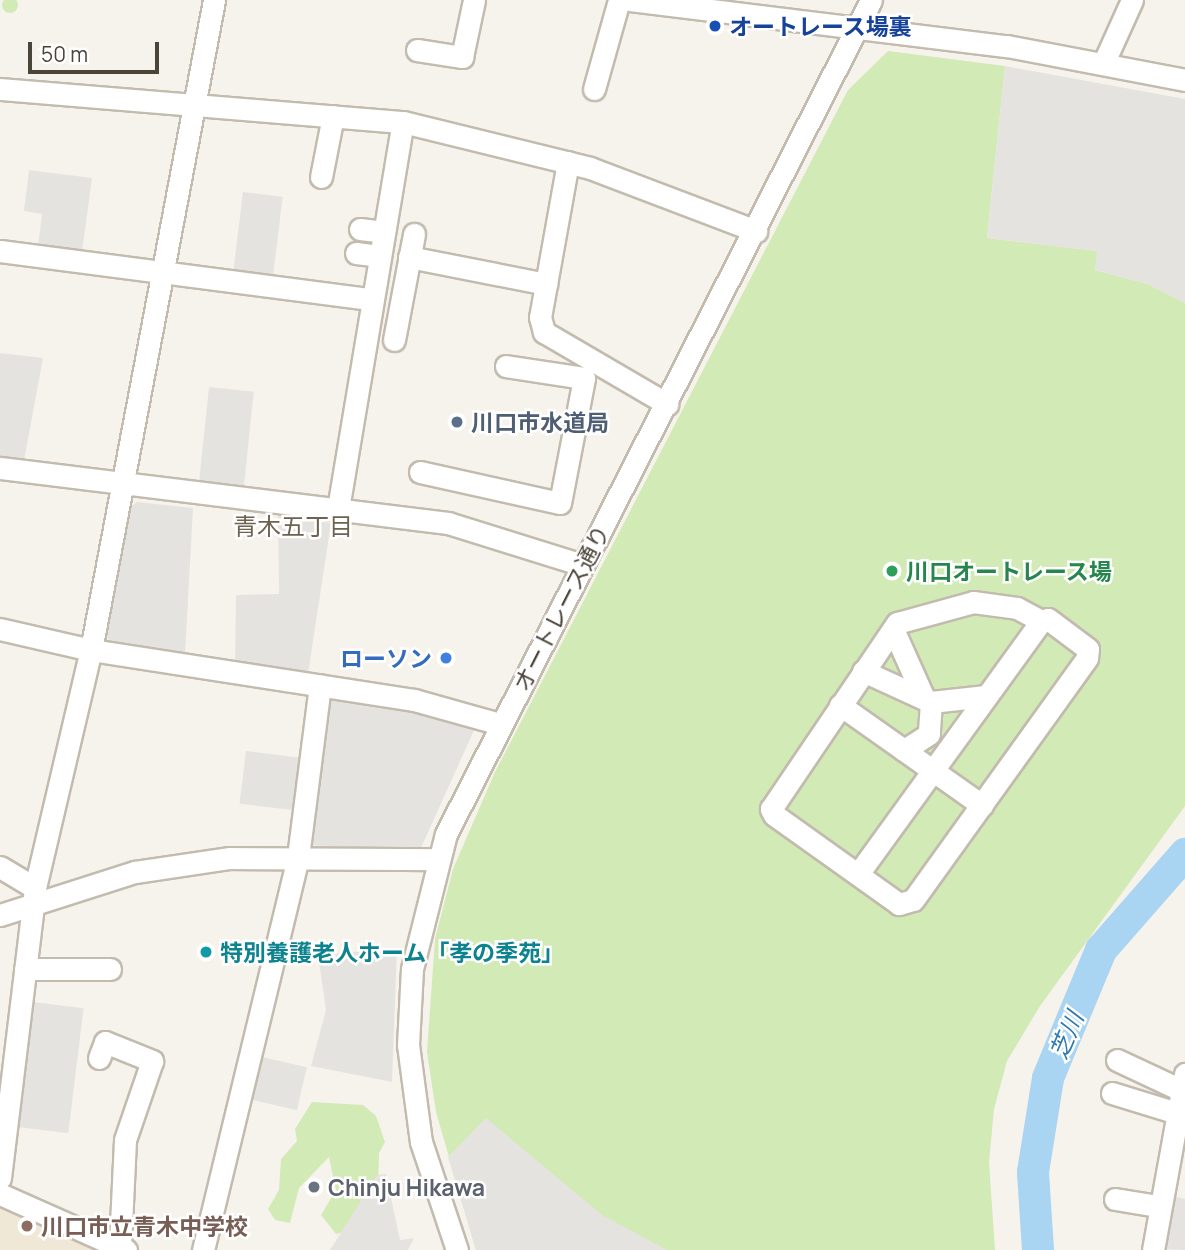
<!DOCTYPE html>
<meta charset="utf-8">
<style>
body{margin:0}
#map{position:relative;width:1185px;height:1250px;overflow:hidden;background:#f6f3ec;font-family:Manrope,"Noto Sans JP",sans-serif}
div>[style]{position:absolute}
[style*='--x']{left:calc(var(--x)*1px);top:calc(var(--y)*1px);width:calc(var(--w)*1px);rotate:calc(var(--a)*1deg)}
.education>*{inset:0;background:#efe8d6}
.green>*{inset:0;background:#d2eab5}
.round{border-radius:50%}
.parking>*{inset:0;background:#e5e3e0;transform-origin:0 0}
.river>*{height:32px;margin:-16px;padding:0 16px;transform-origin:16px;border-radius:16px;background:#a9d4f2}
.roads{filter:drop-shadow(2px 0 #c2bbae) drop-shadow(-2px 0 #c2bbae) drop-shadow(0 2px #c2bbae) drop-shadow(0 -2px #c2bbae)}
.minor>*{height:21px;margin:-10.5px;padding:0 10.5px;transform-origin:10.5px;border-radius:10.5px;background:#fff}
.dots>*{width:19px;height:19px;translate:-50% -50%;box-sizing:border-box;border:4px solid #fff;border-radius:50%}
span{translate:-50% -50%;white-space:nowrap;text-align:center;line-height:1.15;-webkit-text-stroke:5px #fff;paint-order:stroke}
.transit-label{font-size:23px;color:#164399;font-weight:700}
.left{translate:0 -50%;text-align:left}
.service-label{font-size:23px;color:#4e5e75;font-weight:700}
.leisure-label{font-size:23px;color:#27864d;font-weight:700}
.street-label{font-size:23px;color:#4b4439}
.shop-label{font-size:23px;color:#366cbe;font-weight:700}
.right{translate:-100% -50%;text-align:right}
.culture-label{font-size:23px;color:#0d838f;font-weight:700}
.worship-label{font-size:23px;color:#5b616d;font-weight:700}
.education-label{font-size:23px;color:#785e54;font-weight:700}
.neighbourhood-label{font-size:24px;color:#6e6250}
.water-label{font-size:24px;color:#2e7ab2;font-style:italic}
.scale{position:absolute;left:28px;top:42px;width:131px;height:32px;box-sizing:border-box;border:4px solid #4b4439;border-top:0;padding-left:9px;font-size:21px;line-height:24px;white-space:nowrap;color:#4b4439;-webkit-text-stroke:5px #fff;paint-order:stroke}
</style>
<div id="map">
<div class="education">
<i style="clip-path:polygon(0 1203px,109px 1250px,0 1250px)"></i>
</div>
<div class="green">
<i class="round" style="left:2px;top:-3px;width:16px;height:16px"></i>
<i style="clip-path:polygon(888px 51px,1005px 66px,987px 238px,1098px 251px,1095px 270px,1148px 284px,1185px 303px,1185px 806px,1040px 1006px,1007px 1061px,994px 1109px,989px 1162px,995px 1250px,476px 1250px,436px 1112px,427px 1052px,435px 939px,453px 869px,495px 772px,848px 90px)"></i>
<i style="clip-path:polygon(312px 1102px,363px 1105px,376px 1116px,385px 1142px,379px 1153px,378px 1192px,347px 1231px,336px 1234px,321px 1215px,336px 1190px,329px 1157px,299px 1188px,290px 1223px,275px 1220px,268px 1209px,279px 1190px,281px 1159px,297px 1141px,295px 1129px)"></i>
</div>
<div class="parking">
<i style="clip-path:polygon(1005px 66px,1185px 99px,1185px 303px,1148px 284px,1095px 270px,1097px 251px,987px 238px)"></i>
<i style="clip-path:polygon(29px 170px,92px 178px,82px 252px,38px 247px,42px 214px,24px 211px)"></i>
<i style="left:243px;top:192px;width:40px;height:81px;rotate:7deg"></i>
<i style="clip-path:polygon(0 353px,43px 358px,23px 466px,0 459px)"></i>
<i style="left:209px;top:387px;width:45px;height:96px;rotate:6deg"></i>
<i style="clip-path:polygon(137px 502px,193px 508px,185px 654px,111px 642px,105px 635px,131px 506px)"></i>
<i style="clip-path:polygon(278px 516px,331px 523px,308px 674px,235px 661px,236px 595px,279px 594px)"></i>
<i style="clip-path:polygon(331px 694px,476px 726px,420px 850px,306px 845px,325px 699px)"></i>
<i style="left:246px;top:751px;width:55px;height:53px;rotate:7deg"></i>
<i style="clip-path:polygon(397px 948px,392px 1082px,311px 1066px,326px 1010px,318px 955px)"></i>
<i style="left:33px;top:1002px;width:51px;height:126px;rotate:7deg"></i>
<i style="left:262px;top:1057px;width:46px;height:44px;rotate:13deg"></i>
<i style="clip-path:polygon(486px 1118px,602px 1215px,667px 1250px,476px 1250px,448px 1157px)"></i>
<i style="clip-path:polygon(386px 1174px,400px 1240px,414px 1238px,408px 1250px,330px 1250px,377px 1175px)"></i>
<i style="clip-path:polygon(1168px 1195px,1185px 1199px,1185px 1250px,1162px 1249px)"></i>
</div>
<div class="river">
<i style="--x:1038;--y:1250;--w:78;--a:-93.7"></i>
<i style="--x:1033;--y:1172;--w:95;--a:-80.9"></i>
<i style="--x:1048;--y:1078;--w:139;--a:-67.5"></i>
<i style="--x:1101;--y:950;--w:128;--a:-48.8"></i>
</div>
<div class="roads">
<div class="minor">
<i style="--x:630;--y:0;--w:380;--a:7"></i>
<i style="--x:1007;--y:46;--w:181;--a:10.8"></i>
<i style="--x:417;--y:50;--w:46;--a:8.8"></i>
<i style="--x:462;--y:57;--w:58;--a:-78.1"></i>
<i style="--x:1104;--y:62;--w:68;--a:-65.7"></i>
<i style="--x:0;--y:89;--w:404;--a:4.7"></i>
<i style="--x:403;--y:122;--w:193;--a:13.8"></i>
<i style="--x:590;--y:168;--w:178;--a:20.8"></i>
<i style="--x:594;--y:89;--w:92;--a:-74.3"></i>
<i style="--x:568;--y:162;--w:158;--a:100.2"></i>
<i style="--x:540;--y:317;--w:16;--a:75"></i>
<i style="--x:544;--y:332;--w:143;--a:30.3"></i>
<i style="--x:321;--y:177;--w:62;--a:-78.9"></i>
<i style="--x:360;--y:229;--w:24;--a:7"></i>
<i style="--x:0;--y:251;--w:375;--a:7.4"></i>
<i style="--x:356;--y:253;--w:23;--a:7"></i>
<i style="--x:409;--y:257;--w:140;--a:11.1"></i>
<i style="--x:394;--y:340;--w:108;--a:-79.3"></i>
<i style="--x:0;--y:468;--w:451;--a:7"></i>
<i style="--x:448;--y:523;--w:141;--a:17.3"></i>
<i style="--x:420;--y:472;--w:143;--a:12.5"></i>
<i style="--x:560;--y:503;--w:127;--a:-79.1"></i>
<i style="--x:584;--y:378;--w:79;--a:-171.3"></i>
<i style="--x:338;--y:509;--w:392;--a:-80.5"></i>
<i style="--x:0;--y:629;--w:93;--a:13"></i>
<i style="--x:91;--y:650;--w:327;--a:8.8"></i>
<i style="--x:414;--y:700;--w:89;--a:15.6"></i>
<i style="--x:893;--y:629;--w:73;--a:65.9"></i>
<i style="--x:863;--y:671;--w:75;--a:24.5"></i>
<i style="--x:931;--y:702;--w:32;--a:94"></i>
<i style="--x:929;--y:734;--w:30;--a:147"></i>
<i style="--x:931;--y:702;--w:55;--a:-6.2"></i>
<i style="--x:840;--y:705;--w:174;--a:35.2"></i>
<i style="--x:0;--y:867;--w:41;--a:31"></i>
<i style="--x:858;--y:874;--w:312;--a:-54.1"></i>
<i style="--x:1041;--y:621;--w:7;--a:-16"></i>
<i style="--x:1048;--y:619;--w:50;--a:36.9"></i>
<i style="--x:1088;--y:649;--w:9;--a:96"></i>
<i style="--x:1087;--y:658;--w:298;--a:125.7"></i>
<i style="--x:913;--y:900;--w:15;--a:164"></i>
<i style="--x:899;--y:904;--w:153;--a:-144.5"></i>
<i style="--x:774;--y:815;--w:7;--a:-117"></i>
<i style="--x:771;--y:809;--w:225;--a:-55.9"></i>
<i style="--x:897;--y:623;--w:79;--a:-15.4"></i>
<i style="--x:973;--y:602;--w:44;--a:7.8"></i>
<i style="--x:1017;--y:608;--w:27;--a:28"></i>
<i style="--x:0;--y:915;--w:142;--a:-17.7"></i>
<i style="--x:135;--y:872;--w:96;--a:-8.4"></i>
<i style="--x:230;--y:858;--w:207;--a:0.3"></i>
<i style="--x:25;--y:969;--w:85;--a:0"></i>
<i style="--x:99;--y:1058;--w:17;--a:-69"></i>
<i style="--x:105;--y:1042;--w:51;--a:22"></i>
<i style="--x:152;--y:1061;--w:83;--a:108.9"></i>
<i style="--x:125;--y:1140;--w:107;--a:92.7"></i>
<i style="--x:1117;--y:1060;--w:71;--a:25.1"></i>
<i style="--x:1112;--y:1093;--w:68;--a:17.1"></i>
<i style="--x:0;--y:1178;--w:292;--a:-83.1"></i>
<i style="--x:35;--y:888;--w:244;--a:-76.8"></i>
<i style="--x:91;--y:650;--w:662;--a:-79.28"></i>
<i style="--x:0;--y:1194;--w:138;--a:24"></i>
<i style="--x:1115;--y:1199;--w:44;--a:9.2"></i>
<i style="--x:203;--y:1250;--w:404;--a:-76.4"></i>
<i style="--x:298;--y:857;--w:173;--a:-82.7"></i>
<i style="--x:457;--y:1250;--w:114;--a:-108.4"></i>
<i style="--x:421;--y:1142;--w:98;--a:-97.6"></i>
<i style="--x:408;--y:1045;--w:76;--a:-87"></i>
<i style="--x:412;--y:969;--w:139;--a:-75.9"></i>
<i style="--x:446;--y:834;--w:936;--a:-63"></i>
<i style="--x:1153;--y:1250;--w:179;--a:-79.7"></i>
</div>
</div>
<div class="dots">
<i style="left:715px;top:26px;background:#1a4fb4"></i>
<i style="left:457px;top:422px;background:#5c6f8a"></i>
<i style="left:892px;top:571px;background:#2e9e5b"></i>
<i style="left:446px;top:658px;background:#3f7fe0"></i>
<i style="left:206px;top:952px;background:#0f9aa8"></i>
<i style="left:314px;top:1187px;background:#6b7280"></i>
<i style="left:27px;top:1226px;background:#8d6e63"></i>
</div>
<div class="transit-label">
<span class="left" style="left:729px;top:26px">オートレース場裏</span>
</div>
<div class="service-label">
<span class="left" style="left:471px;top:422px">川口市水道局</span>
</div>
<div class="leisure-label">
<span class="left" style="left:906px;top:571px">川口オートレース場</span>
</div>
<div class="street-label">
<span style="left:561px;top:608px;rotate:-63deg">オートレース通り</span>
</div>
<div class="shop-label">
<span class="right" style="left:432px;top:658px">ローソン</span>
</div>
<div class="culture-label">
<span class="left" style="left:220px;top:952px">特別養護老人ホーム「孝の季苑」</span>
</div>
<div class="worship-label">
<span class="left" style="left:328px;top:1187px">Chinju Hikawa</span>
</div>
<div class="education-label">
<span class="left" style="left:41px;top:1226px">川口市立青木中学校</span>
</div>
<div class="neighbourhood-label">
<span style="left:293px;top:526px">青木五丁目</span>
</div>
<div class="water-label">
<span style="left:1066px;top:1035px;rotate:-67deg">芝川</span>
</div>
<div class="scale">50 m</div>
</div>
